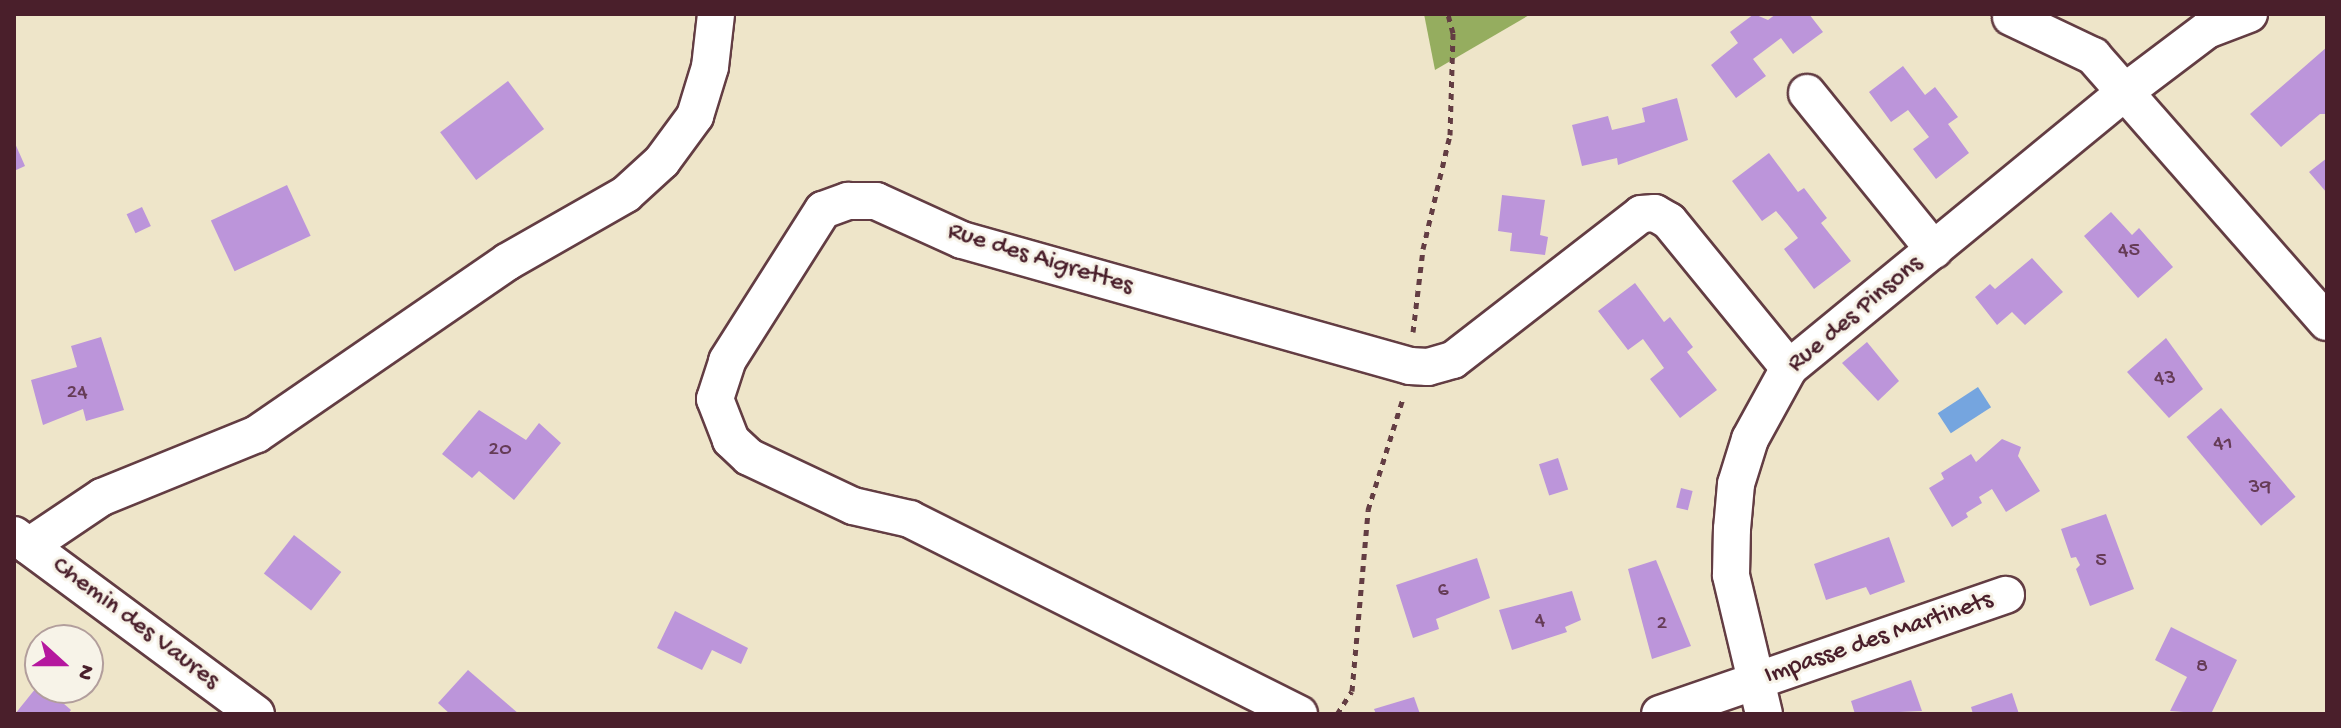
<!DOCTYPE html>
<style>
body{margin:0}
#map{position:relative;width:2341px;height:728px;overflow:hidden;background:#eee5c9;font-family:"Gochi Hand",sans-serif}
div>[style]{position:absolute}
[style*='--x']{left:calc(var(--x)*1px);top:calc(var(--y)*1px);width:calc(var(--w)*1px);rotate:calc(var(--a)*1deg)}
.forest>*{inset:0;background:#95ad5f}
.water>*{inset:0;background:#75a5df;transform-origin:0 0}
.building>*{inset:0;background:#bc95da;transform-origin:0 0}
.path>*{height:5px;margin-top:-2.5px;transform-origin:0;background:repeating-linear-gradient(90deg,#633d43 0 6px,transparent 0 12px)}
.roads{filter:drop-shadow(2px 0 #633d43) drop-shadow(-2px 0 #633d43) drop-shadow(0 2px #633d43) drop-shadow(0 -2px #633d43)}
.street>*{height:36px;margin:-18px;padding:0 18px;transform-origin:18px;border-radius:18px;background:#fff}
span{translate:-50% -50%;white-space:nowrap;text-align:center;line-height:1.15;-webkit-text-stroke:6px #f7f3e8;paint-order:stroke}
.number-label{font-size:22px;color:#663c57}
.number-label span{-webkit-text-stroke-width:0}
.street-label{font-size:26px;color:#4a1f2b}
.frame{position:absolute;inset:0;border:16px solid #4a1f2b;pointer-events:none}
.north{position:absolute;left:24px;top:624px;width:80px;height:80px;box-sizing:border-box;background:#f7f3e8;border:2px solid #b29e9c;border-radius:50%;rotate:111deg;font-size:22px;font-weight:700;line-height:32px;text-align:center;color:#4a1f2b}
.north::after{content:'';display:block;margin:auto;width:28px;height:36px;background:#b5179e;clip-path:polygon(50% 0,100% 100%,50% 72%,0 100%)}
</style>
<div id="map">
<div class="forest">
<i style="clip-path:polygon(1424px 14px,1531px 14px,1435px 70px)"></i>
</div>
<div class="water">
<i style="left:1978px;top:387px;width:24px;height:48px;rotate:57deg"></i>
</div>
<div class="building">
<i style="clip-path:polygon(1754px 14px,1768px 20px,1776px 14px,1809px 14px,1823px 32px,1793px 54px,1781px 38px,1753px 59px,1766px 76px,1736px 98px,1711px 65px,1738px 43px,1730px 32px)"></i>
<i style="clip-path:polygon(2327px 47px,2327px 114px,2320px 114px,2281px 147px,2250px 114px)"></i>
<i style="clip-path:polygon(1903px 66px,1925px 95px,1935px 87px,1958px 117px,1948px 124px,1969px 153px,1936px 179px,1913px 149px,1929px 137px,1908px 110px,1891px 122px,1869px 92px)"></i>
<i style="left:508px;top:81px;width:60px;height:85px;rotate:53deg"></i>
<i style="clip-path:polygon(1677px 98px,1688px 140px,1618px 165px,1617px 158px,1582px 166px,1572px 125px,1608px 116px,1612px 130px,1629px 126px,1645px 122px,1642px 108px)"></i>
<i style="clip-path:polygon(14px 141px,25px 166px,14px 171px)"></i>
<i style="clip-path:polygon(1769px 153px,1798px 192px,1804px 188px,1827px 218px,1821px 223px,1851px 261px,1814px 289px,1784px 249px,1798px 238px,1787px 224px,1776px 211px,1762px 221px,1732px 181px)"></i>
<i style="clip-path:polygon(2327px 158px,2327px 193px,2309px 172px)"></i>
<i style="left:287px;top:185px;width:56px;height:84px;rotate:65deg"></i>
<i style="clip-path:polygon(1502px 195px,1545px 200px,1540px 235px,1548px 237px,1545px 255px,1510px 251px,1512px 233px,1498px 231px)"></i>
<i style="left:142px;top:207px;width:21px;height:17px;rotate:65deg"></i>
<i style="clip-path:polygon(2111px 212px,2132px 235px,2139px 228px,2173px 267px,2138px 298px,2084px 236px)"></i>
<i style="clip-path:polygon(2032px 258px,2063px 292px,2025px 325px,2012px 312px,1997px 325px,1975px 297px,1990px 284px,1995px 289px)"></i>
<i style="clip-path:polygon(1635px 283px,1664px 322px,1670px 317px,1693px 347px,1687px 352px,1717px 390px,1680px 418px,1650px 379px,1664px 368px,1643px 339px,1628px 350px,1598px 311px)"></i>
<i style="clip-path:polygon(101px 337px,124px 410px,86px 421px,83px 409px,43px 425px,31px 380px,77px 367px,71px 346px)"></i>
<i style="clip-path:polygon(2166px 338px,2203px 389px,2169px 418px,2127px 372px)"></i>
<i style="clip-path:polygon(1867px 342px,1899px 381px,1878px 401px,1842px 363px)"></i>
<i style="left:2221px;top:408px;width:116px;height:45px;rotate:50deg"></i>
<i style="clip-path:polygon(479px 410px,526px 440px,539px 423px,561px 443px,514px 500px,479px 471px,472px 478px,442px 454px)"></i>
<i style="clip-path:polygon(2002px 439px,2021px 447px,2018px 456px,2040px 491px,2006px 512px,1992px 489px,1979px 497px,1982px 503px,1966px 513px,1968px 517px,1952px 527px,1929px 488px,1944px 479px,1941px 473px,1971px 454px,1976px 462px)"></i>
<i style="left:1558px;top:458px;width:33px;height:20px;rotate:72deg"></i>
<i style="left:1681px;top:488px;width:12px;height:20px;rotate:14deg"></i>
<i style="clip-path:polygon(2106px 514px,2134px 589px,2090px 606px,2076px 569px,2080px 565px,2076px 557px,2071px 558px,2061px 529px)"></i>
<i style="left:294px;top:535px;width:60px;height:49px;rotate:38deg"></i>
<i style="clip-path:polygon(1889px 537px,1905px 582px,1870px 595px,1866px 587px,1826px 600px,1814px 564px)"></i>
<i style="clip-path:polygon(1477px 558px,1490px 598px,1436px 619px,1439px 629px,1413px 638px,1396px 585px)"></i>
<i style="clip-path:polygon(1656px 560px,1691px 646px,1652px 659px,1628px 569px)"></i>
<i style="clip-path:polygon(1572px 591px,1581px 620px,1565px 627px,1567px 632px,1512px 650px,1499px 610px)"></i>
<i style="clip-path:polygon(675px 611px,748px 648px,741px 664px,712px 650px,702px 670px,657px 648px)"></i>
<i style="clip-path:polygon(2171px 627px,2237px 660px,2211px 714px,2170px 711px,2187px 677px,2155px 660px)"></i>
<i style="clip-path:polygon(468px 670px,519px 714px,450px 714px,438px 703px)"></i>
<i style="clip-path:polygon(1911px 680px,1922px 711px,1855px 714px,1851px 701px)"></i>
<i style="clip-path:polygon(40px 683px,71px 710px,68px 714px,15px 714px)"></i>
<i style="clip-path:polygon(2012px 693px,2019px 714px,1973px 714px,1971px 707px)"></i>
<i style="clip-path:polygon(1414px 697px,1420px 714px,1376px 714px,1374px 709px)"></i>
</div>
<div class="path">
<i style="--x:1413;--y:332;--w:84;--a:-83.1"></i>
<i style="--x:1423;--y:249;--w:117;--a:-76.7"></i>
<i style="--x:1450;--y:135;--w:102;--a:-88.3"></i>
<i style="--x:1453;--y:33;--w:20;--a:-105"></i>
<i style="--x:1337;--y:714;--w:27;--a:-57"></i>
<i style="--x:1352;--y:691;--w:182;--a:-84.9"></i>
<i style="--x:1368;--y:510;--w:117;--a:-72.6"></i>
</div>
<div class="roads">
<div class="street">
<i style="--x:2011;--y:17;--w:91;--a:25.4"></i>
<i style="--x:2093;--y:56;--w:354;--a:48.7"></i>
<i style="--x:1807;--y:93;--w:202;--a:51"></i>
<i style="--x:14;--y:535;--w:301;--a:36.5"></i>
<i style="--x:29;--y:546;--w:88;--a:-33.9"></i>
<i style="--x:102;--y:497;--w:167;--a:-22.1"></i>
<i style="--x:257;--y:434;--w:303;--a:-34.5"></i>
<i style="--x:507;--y:262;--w:137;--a:-29.7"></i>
<i style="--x:626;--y:194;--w:49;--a:-42.5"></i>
<i style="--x:662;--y:161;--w:56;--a:-53.7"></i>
<i style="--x:695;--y:116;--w:51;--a:-73"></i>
<i style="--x:710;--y:67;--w:53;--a:-83.5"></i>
<i style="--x:1299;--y:714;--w:435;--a:-153.4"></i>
<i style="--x:910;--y:519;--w:58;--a:-167.2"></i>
<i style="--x:853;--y:506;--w:115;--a:-154.8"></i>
<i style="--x:749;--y:457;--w:25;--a:-137"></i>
<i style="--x:731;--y:440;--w:44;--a:-111.3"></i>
<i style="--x:715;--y:399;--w:40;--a:-72"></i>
<i style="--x:727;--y:361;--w:179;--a:-57.6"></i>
<i style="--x:823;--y:210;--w:27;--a:-20"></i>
<i style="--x:848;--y:201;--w:28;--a:0"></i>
<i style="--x:876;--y:201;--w:94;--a:24.4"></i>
<i style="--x:962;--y:240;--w:465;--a:15.7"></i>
<i style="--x:1410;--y:366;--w:18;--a:3"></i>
<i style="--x:1428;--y:367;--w:26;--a:-16"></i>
<i style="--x:1453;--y:360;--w:238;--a:-37.8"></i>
<i style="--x:1641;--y:214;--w:14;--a:-4"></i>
<i style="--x:1655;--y:213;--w:16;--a:30"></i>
<i style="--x:1669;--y:221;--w:190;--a:50.8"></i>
<i style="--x:1660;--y:714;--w:366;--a:-19"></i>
<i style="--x:1764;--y:714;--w:143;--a:-103.4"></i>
<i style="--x:1731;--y:575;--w:46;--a:-88.8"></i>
<i style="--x:1732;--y:529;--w:45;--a:-84.9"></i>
<i style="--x:1736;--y:484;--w:47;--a:-72.7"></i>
<i style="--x:1750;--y:439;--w:81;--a:-61.2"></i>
<i style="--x:1789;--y:368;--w:436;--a:-39.4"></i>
<i style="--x:2126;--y:91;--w:101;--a:-37"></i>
<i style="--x:2207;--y:30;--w:45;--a:-20.9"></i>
</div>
</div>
<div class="number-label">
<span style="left:2129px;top:252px">45</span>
<span style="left:2165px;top:380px">43</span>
<span style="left:77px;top:394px">24</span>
<span style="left:2223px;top:445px">41</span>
<span style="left:500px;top:451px">20</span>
<span style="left:2260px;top:489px">39</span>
<span style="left:2101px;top:562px">5</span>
<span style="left:1443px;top:592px">6</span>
<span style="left:1540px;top:622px">4</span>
<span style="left:1662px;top:625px">2</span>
<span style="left:2202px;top:668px">8</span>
</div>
<div class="street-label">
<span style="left:1040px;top:260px;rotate:17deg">Rue des Aigrettes</span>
<span style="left:1856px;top:315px;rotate:-40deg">Rue des Pinsons</span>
<span style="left:135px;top:624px;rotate:37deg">Chemin des Vaures</span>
<span style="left:1879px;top:639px;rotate:-19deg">Impasse des Martinets</span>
</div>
<div class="frame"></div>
<div class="north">N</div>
</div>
